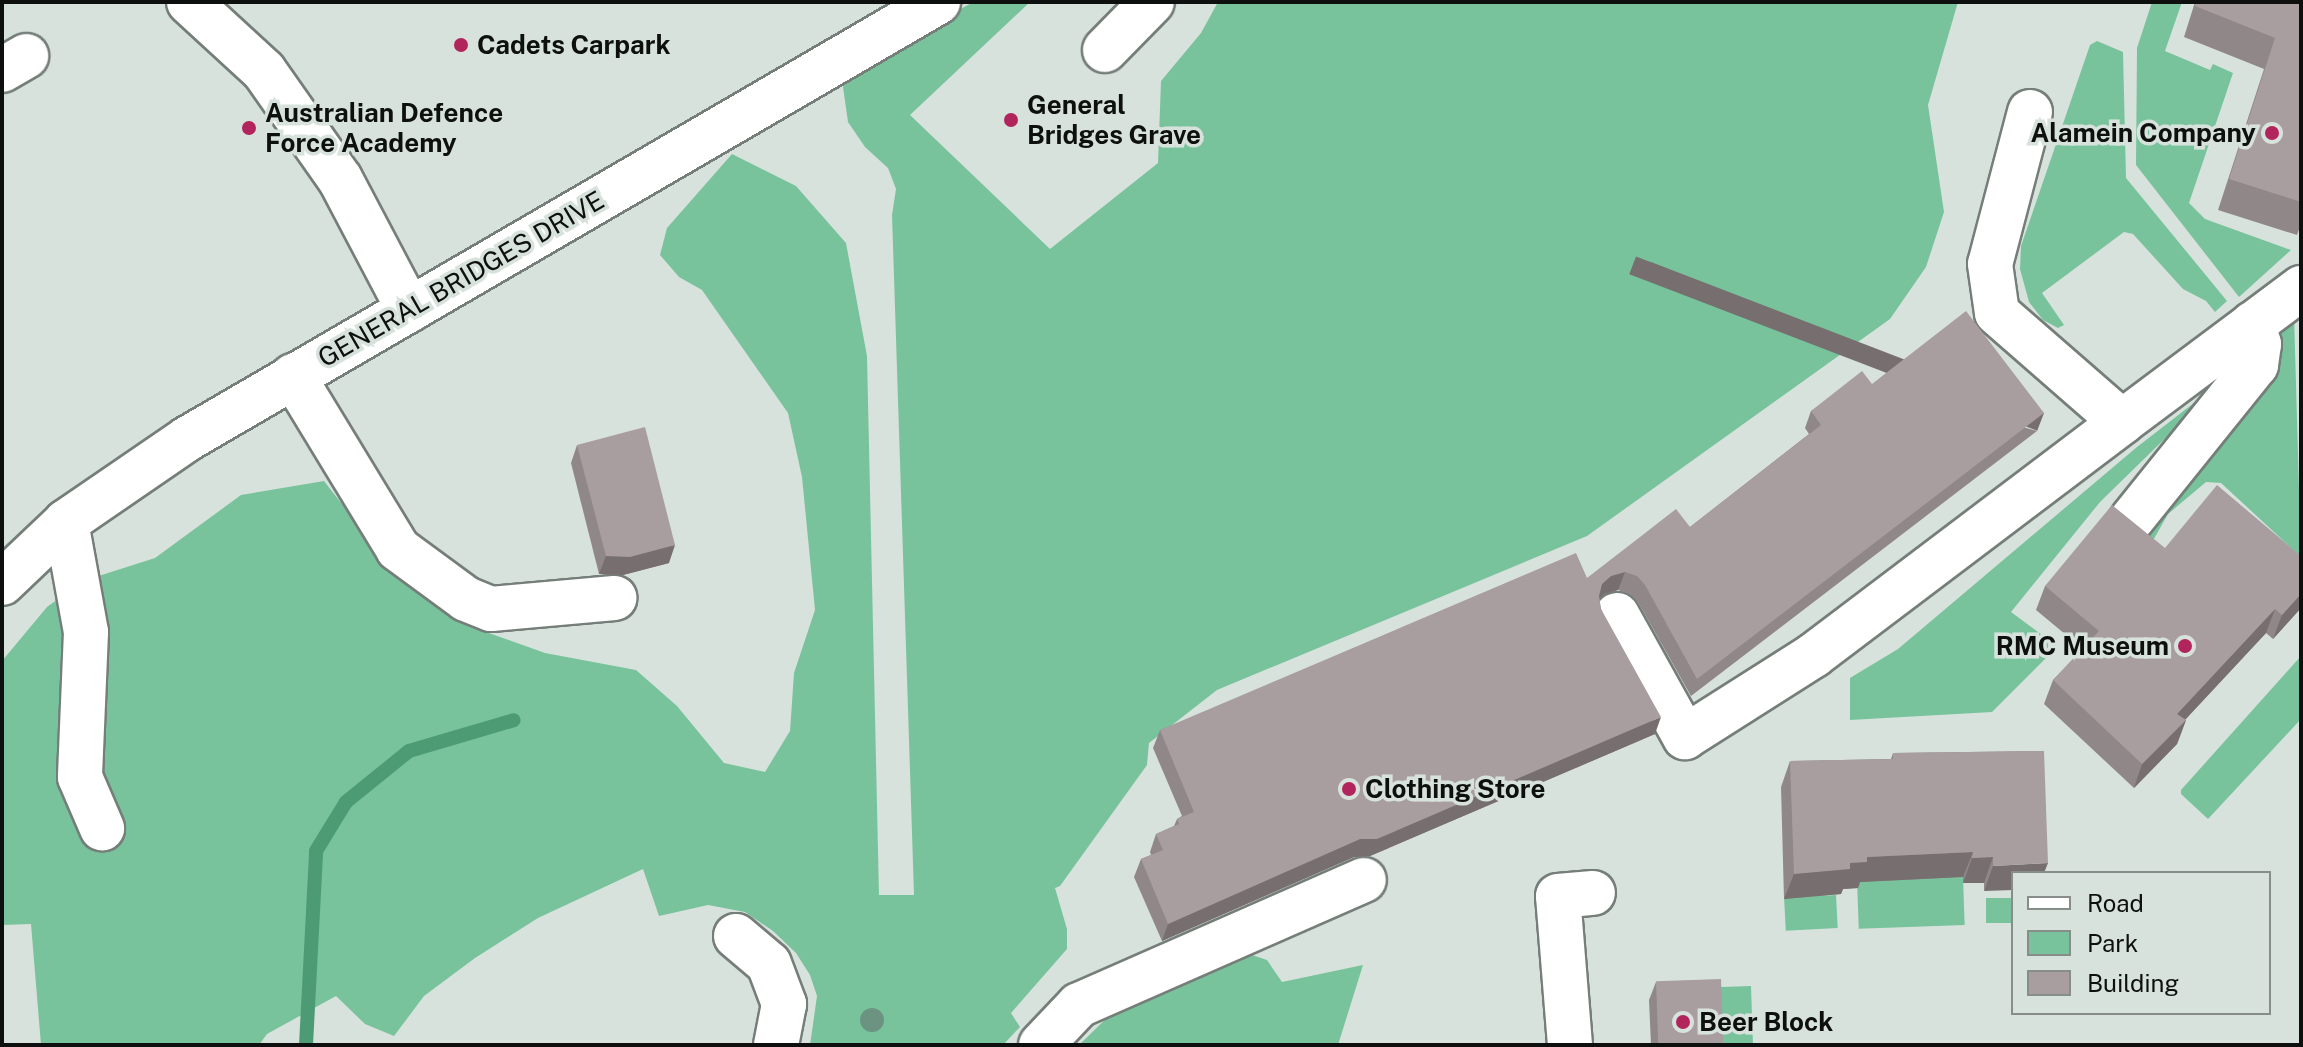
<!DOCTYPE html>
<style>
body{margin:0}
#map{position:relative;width:2303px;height:1047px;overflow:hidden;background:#d8e2dc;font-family:"Public Sans",sans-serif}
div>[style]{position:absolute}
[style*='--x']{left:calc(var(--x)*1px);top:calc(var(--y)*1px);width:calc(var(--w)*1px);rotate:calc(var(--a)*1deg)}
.green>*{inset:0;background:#78c39c;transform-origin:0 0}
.stream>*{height:14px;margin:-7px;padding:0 7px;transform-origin:7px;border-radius:7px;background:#4d9b75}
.roads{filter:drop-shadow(2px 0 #757e79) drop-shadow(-2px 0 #757e79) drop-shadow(0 2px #757e79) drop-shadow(0 -2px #757e79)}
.minor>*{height:44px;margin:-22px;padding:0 22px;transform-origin:22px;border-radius:22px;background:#fff}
.trees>*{width:24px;height:24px;margin:-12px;border-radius:50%;background:#6c9281}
.wall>*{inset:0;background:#908789}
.shaded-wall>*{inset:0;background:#766e6f;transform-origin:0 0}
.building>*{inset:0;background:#a89d9f;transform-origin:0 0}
.dots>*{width:22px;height:22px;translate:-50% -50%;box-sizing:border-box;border:4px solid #d8e2dc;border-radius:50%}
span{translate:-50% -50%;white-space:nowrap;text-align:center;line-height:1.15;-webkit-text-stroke:7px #d8e2dc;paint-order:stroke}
.poi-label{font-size:26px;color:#0d100e;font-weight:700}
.left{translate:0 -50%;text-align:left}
.right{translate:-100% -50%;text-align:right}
.street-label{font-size:26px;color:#0d100e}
.frame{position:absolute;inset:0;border:4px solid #0d100e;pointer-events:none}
.legend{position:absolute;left:2011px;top:871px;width:260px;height:144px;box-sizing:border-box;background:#d8e2dc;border:2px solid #878e8a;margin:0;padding:10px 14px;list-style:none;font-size:24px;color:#0d100e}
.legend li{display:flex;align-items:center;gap:16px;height:40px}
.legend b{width:40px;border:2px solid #878e8a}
</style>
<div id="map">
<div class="green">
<i style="clip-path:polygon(973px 2px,1030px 2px,910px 115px,1050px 249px,1158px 163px,1161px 81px,1201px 33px,1218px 2px,1958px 2px,1928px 105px,1944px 212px,1926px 267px,1890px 319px,1587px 536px,1217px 690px,1149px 743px,1147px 765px,1060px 886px,1055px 888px,1067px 929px,1067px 949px,1011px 1013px,1020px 1027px,1003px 1045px,810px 1045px,817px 996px,810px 975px,796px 953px,773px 931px,745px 912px,708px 905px,659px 916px,643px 869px,538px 918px,475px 958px,424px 996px,394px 1036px,365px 1024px,336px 996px,267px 1034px,259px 1045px,41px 1045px,31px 924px,2px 925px,2px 661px,47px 607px,83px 581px,155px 558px,241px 495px,324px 481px,388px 563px,469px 626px,545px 653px,636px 670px,677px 706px,724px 763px,765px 772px,790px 731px,794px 673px,815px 610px,802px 477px,788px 413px,702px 290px,679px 277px,660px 255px,667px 228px,732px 154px,796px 186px,846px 243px,867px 356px,879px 895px,914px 895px,892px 215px,896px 189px,888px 168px,865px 147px,848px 122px,843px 87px,856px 69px)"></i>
<i style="clip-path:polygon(2152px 2px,2182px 2px,2165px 51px,2210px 70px,2213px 64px,2233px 73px,2189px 203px,2205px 219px,2291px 250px,2239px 297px,2136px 165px,2137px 48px)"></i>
<i style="clip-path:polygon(2097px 41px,2123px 52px,2126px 178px,2227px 301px,2215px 312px,2206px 301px,2183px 289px,2133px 234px,2124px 232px,2042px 293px,2064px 325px,2058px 328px,2043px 320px,2029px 302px,2020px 269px,2021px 246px,2090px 45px)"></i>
<i style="clip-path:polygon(2294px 315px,2301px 557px,2221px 483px,2206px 482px,2168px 514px,2151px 544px,2137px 536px,2266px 382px,2282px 343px,2282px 322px)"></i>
<i style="clip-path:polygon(2230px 375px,2100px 502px,2011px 612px,2050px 641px,2055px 649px,1992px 712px,1850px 720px,1850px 678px,1898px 649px,2137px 447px)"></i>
<i style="clip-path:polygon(2301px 656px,2301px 719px,2208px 819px,2181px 794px,2181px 790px)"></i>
<i style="left:1963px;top:877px;width:48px;height:106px;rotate:88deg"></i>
<i style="left:1836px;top:895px;width:33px;height:52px;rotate:87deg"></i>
<i style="left:2013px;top:898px;width:25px;height:27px;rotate:90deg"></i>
<i style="clip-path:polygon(1246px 953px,1267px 960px,1282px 982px,1363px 965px,1338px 1045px,1079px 1045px,1113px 1012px)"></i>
<i style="clip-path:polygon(1751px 986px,1753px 1045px,1716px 1045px,1693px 988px)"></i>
</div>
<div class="stream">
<i style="--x:306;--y:1045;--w:194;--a:-87"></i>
<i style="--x:316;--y:851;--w:57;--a:-58.5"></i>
<i style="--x:346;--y:802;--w:81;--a:-39"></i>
<i style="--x:409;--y:751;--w:109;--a:-16.4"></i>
</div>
<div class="roads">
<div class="minor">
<i style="--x:189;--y:2;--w:102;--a:42.6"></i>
<i style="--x:264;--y:71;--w:132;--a:54.9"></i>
<i style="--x:340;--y:179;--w:148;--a:62.2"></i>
<i style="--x:1105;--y:50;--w:67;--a:-45.6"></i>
<i style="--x:2;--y:70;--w:28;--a:-30"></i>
<i style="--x:2030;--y:112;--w:157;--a:104.7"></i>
<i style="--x:1990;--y:264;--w:49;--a:81.9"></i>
<i style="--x:1997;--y:313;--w:166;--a:41.1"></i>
<i style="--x:2122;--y:422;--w:224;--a:-36.8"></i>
<i style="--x:293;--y:376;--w:202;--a:58.7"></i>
<i style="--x:398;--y:549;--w:84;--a:36.3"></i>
<i style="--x:466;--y:599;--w:27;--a:22"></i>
<i style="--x:491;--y:609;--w:124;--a:-5.1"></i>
<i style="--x:2132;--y:519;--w:198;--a:-51.2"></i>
<i style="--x:2256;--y:365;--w:21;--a:-82"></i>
<i style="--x:2259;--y:344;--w:21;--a:-109"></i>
<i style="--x:66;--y:522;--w:112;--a:79.7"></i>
<i style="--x:86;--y:632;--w:145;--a:92.4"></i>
<i style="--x:80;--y:777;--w:56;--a:66.7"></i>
<i style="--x:2;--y:583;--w:88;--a:-43.6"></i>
<i style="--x:66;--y:522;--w:147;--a:-34.4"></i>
<i style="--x:187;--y:439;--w:869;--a:-30.19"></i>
<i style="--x:1617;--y:615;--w:140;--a:60.9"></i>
<i style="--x:1685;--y:737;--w:153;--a:-32.4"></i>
<i style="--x:1814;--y:655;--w:386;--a:-37.1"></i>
<i style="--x:736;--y:936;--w:43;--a:40.3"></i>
<i style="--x:769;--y:964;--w:43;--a:69.4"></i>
<i style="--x:784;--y:1004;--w:42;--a:101"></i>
<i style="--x:1041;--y:1045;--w:55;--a:-46.5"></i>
<i style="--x:1079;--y:1005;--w:311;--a:-23.7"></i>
<i style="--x:1570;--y:1045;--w:149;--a:-94.6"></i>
<i style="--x:1558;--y:896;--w:35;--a:-5"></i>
</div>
</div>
<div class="trees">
<i style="left:872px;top:1020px"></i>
</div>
<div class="wall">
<i style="clip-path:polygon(2195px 2px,2301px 2px,2301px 224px,2297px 235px,2218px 210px,2264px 69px,2184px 37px)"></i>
<i style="clip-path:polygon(1872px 384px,2037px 431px,1691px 696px,1638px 602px,1630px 594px,1618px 590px,1604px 594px,1599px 599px,1601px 609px,1655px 734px,1370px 856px,1354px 857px,1162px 941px,1134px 877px,1141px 859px,1151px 855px,1150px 852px,1156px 834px,1174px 826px,1177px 819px,1182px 816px,1153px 748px,1160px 730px,1587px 578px,1690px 527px,1809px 434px,1805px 428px,1811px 411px)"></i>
<i style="clip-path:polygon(577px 445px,669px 563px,623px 575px,599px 574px,571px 463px)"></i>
<i style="clip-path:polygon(2165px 548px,2301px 556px,2301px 608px,2273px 639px,2266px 633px,2185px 720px,2186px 720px,2177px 744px,2134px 788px,2044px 704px,2053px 680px,2083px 649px,2036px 610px,2045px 586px)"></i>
<i style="clip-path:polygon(2044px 751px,1984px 891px,1984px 883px,1963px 883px,1963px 877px,1860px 882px,1858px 888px,1843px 889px,1841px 894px,1784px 899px,1781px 787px,1790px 761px,1891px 759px,1893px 753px)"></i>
<i style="clip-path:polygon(1656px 982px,1723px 1045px,1651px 1045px,1649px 1000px)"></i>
</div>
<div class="shaded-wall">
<i style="left:2044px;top:413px;width:19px;height:437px;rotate:111deg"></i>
<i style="clip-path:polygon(675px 545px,669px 563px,623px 575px,599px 574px,606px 556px)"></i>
<i style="clip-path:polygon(1625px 572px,1618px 590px,1604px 594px,1596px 602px,1602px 584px,1611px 576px)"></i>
<i style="clip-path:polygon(2301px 594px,2301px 608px,2273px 639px,2282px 615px)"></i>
<i style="clip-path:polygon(2275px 609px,2266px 633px,2168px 738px,2177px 714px)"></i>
<i style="clip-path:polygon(1661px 717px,1655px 734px,1370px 856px,1354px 857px,1162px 941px,1168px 924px,1360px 839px)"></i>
<i style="clip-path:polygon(2186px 720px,2177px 744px,2134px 788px,2142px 764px)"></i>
<i style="clip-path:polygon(1973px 852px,1963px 877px,1860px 882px,1858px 888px,1843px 889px,1841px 894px,1784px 899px,1794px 874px,1850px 863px,1867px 857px)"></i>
<i style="clip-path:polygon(1993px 857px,1984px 883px,1963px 883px,1972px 858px)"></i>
<i style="clip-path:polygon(2048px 863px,2044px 873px,2013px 873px,2013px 890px,1984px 891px,1993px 866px)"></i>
</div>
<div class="building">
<i style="clip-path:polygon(2196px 2px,2301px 2px,2301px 202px,2229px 179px,2275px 38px,2195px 6px)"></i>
<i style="clip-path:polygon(1966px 311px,2044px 413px,1697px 679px,1645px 585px,1637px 576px,1625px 572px,1611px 576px,1602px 584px,1599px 596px,1601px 609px,1661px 717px,1377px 839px,1360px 839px,1168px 924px,1141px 859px,1163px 850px,1156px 834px,1179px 824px,1177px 819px,1194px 812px,1160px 730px,1576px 553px,1587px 578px,1676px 509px,1690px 527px,1821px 425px,1811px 411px,1862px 371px,1872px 384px)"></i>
<i style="clip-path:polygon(645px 427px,675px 545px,630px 557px,606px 556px,577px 445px)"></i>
<i style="clip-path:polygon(2217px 485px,2301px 556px,2301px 594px,2282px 615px,2275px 609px,2177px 714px,2186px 720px,2142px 764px,2053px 680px,2099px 631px,2045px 586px,2112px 505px,2165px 548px)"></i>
<i style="clip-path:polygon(2044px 751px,2048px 863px,1993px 866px,1993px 857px,1972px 858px,1973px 852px,1867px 857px,1867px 862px,1850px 863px,1850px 869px,1794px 874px,1790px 761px,1893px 759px,1893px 753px)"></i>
<i style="left:1721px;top:979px;width:66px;height:65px;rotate:88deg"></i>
</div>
<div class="dots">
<i style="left:461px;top:45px;background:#b2255c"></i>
<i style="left:1011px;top:120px;background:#b2255c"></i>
<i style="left:249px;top:128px;background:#b2255c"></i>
<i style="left:2272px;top:133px;background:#b2255c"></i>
<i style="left:2185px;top:646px;background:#b2255c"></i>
<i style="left:1349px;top:789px;background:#b2255c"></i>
<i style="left:1683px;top:1022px;background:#b2255c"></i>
</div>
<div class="poi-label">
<span class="left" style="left:477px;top:45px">Cadets Carpark</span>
<span class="left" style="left:1027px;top:120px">General<br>Bridges Grave</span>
<span class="left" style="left:265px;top:128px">Australian Defence<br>Force Academy</span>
<span class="right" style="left:2256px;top:133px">Alamein Company</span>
<span class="right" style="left:2169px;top:646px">RMC Museum</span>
<span class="left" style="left:1365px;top:789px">Clothing Store</span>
<span class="left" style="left:1699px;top:1022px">Beer Block</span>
</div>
<div class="street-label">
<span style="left:461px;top:279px;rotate:-30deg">GENERAL BRIDGES DRIVE</span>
</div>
<div class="frame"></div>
<ul class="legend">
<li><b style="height:10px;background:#fff"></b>Road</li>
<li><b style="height:22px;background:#78c39c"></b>Park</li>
<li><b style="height:22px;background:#a89d9f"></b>Building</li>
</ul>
</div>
